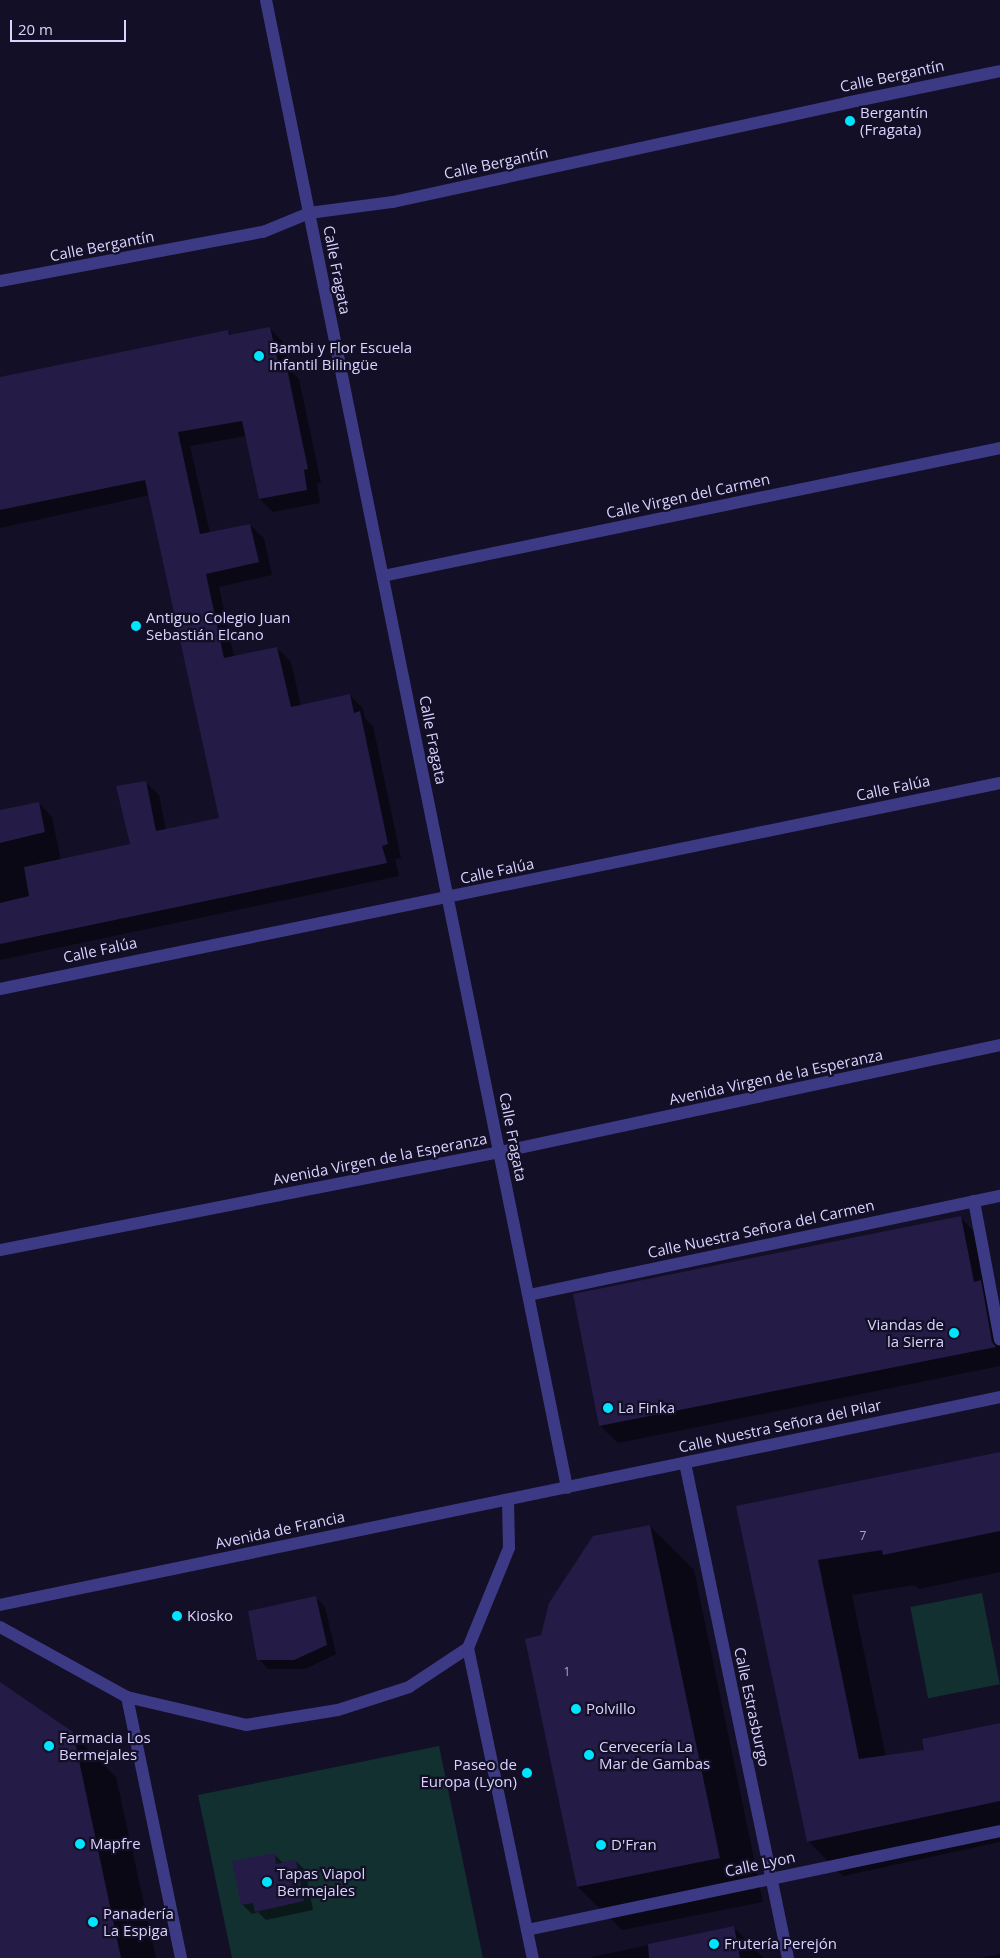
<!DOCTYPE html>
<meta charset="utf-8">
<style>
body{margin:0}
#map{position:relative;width:1000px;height:1958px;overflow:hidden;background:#130f26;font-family:"Open Sans",sans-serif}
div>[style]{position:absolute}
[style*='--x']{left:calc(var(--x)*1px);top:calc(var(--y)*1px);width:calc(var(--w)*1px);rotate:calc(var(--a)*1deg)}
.green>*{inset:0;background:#12302f;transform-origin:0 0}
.shadow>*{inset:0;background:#0007}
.building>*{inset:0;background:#241b47}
.pedestrian>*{height:12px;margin:-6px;padding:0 6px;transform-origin:6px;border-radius:6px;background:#3d3a85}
.minor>*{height:12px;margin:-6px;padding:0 6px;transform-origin:6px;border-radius:6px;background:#3d3a85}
.tertiary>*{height:12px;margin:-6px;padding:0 6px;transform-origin:6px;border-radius:6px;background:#3d3a85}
.dots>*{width:14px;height:14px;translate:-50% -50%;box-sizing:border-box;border:2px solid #130f26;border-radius:50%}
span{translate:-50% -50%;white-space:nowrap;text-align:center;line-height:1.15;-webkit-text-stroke:4.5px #130f26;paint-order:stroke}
.number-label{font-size:12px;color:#aca6d1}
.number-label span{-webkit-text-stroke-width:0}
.street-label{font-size:15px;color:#d9d4ff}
.poi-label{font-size:15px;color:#d9d4ff}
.left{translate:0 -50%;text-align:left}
.right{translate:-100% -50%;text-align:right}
.scale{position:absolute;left:10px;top:20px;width:116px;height:22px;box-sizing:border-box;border:2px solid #d9d4ff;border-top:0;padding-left:6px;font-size:15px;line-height:18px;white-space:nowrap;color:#d9d4ff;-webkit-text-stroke:4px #130f26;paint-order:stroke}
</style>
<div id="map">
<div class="green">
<i style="left:982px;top:1593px;width:93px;height:73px;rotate:79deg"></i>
<i style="clip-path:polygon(439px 1746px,483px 1958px,232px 1958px,198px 1795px)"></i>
</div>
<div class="shadow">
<i style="clip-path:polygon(270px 328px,283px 342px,290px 370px,299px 379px,321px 483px,317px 483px,320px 503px,273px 512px,260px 499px,246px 436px,190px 446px,210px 533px,250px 525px,264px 538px,272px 575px,219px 587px,234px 657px,277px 648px,291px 662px,301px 706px,350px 695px,363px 709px,365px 718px,373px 726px,401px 858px,395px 859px,399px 876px,0 960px,0 811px,39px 803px,52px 817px,61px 861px,132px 845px,145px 782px,159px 795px,166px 831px,221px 819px,150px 495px,0 528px,0 379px,228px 332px,232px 336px)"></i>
<i style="clip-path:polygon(960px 1217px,977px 1235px,1000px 1313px,1000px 1366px,618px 1443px,600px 1426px)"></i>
<i style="clip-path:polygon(1000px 1453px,1000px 1572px,919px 1589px,915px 1585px,852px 1595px,886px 1757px,925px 1751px,1000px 1724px,1000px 1842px,843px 1876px,808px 1841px,738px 1507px)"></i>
<i style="clip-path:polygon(650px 1526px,694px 1570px,763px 1902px,622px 1930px,578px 1887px,542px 1636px)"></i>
<i style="clip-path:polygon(316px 1598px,325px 1607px,336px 1654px,305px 1669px,268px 1669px,259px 1659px)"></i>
<i style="clip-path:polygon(0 1684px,72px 1733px,116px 1777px,156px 1958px,0 1958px)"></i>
<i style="clip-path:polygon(274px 1854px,284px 1864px,296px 1861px,305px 1870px,313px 1910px,266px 1920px,258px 1912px,252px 1914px,242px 1904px)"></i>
<i style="clip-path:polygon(733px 1927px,764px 1958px,593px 1958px,592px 1957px)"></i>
<i style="clip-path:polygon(1000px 1954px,1000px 1958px,981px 1958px)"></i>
</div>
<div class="building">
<i style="clip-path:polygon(270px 327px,279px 366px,286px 364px,308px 469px,304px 470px,307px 490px,259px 499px,242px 421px,178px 432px,200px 534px,250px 524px,259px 562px,206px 574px,224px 658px,277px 647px,291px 707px,350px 694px,354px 713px,360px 711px,388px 844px,382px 846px,387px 863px,0 944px,0 903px,29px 896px,24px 867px,130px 844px,116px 786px,146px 781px,156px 831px,219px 818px,145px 480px,0 510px,0 377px,228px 330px,229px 335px)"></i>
<i style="clip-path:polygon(39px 802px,45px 832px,0 843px,0 810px)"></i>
<i style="clip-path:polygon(961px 1216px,974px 1282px,981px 1280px,992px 1342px,996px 1347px,599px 1426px,573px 1294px)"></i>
<i style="clip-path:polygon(1000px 1452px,1000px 1531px,883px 1555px,882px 1550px,818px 1560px,859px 1759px,924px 1750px,922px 1739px,1000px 1723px,1000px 1801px,807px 1842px,736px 1506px)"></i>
<i style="clip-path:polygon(650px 1525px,720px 1858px,577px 1887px,525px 1639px,541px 1635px,549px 1603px,593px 1536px)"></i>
<i style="clip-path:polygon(316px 1596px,327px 1645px,294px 1660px,257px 1660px,248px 1611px)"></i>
<i style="clip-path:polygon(0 1682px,73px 1732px,121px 1958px,0 1958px)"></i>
<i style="clip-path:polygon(275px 1853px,276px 1864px,296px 1860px,304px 1901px,255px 1912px,253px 1903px,241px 1905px,232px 1861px)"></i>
<i style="clip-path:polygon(734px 1926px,740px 1958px,649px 1958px,648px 1944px)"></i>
</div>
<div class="pedestrian">
<i style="--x:974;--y:1201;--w:141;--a:79.4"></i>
<i style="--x:529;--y:1295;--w:481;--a:-11.9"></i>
</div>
<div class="minor">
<i style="--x:0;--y:281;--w:268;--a:-10.6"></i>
<i style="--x:263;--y:232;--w:50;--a:-22.4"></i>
<i style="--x:309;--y:213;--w:85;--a:-7.5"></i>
<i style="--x:393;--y:202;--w:464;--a:-12.3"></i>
<i style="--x:846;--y:103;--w:157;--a:-11.7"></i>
<i style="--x:383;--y:576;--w:630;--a:-11.72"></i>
<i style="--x:0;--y:989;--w:1021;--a:-11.64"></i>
<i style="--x:0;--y:1250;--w:510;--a:-11.09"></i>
<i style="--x:500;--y:1152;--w:511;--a:-12.08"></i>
<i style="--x:685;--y:1463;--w:506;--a:78.25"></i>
<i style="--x:527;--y:1930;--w:483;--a:-11.8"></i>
</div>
<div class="tertiary">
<i style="--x:266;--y:0;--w:1518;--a:78.56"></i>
<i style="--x:0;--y:1605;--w:1021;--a:-11.75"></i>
<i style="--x:0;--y:1627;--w:145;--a:28.9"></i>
<i style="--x:127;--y:1697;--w:122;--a:13.2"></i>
<i style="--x:246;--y:1725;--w:93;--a:-9.3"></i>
<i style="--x:338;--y:1710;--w:75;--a:-17.9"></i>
<i style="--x:409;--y:1687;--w:71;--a:-33.5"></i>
<i style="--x:468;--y:1648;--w:108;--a:-67.7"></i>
<i style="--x:509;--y:1548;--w:48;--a:-91.2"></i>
<i style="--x:468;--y:1648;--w:317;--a:78.2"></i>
<i style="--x:127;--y:1697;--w:267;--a:78.3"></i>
</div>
<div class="dots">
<i style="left:850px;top:121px;background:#00e5ff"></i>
<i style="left:259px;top:356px;background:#00e5ff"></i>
<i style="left:136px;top:626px;background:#00e5ff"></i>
<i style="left:954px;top:1333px;background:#00e5ff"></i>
<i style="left:608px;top:1408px;background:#00e5ff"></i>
<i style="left:177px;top:1616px;background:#00e5ff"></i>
<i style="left:576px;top:1709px;background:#00e5ff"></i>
<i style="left:49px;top:1746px;background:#00e5ff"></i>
<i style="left:589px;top:1755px;background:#00e5ff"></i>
<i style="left:527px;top:1773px;background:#00e5ff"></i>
<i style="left:80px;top:1844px;background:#00e5ff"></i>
<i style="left:601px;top:1845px;background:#00e5ff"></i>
<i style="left:267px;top:1882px;background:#00e5ff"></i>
<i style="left:93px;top:1922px;background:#00e5ff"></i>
<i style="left:714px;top:1944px;background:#00e5ff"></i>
</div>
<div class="number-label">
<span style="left:863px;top:1536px">7</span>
<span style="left:567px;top:1672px">1</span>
</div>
<div class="street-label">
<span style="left:892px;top:76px;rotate:-12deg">Calle Bergantín</span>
<span style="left:496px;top:163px;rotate:-12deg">Calle Bergantín</span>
<span style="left:102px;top:246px;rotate:-11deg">Calle Bergantín</span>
<span style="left:337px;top:270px;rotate:79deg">Calle Fragata</span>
<span style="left:688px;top:496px;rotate:-12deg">Calle Virgen del Carmen</span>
<span style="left:433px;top:740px;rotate:79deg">Calle Fragata</span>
<span style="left:893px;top:788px;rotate:-12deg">Calle Falúa</span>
<span style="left:497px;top:871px;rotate:-12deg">Calle Falúa</span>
<span style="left:100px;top:950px;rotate:-12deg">Calle Falúa</span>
<span style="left:776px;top:1077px;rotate:-12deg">Avenida Virgen de la Esperanza</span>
<span style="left:513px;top:1137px;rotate:79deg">Calle Fragata</span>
<span style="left:380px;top:1159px;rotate:-11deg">Avenida Virgen de la Esperanza</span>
<span style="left:761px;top:1229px;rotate:-12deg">Calle Nuestra Señora del Carmen</span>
<span style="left:780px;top:1426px;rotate:-12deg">Calle Nuestra Señora del Pilar</span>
<span style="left:280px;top:1530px;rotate:-12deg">Avenida de Francia</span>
<span style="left:752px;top:1707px;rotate:78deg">Calle Estrasburgo</span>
<span style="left:760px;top:1864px;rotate:-12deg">Calle Lyon</span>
</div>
<div class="poi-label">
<span class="left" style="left:860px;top:121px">Bergantín<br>(Fragata)</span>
<span class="left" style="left:269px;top:356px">Bambi y Flor Escuela<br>Infantil Bilingüe</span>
<span class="left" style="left:146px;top:626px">Antiguo Colegio Juan<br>Sebastián Elcano</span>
<span class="right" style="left:944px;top:1333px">Viandas de<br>la Sierra</span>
<span class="left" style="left:618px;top:1408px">La Finka</span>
<span class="left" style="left:187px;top:1616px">Kiosko</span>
<span class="left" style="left:586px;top:1709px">Polvillo</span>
<span class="left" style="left:59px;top:1746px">Farmacia Los<br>Bermejales</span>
<span class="left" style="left:599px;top:1755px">Cervecería La<br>Mar de Gambas</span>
<span class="right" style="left:517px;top:1773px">Paseo de<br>Europa (Lyon)</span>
<span class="left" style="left:90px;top:1844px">Mapfre</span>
<span class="left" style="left:611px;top:1845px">D'Fran</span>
<span class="left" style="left:277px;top:1882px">Tapas Viapol<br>Bermejales</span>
<span class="left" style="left:103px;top:1922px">Panadería<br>La Espiga</span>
<span class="left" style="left:724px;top:1944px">Frutería Perejón</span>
</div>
<div class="scale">20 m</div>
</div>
